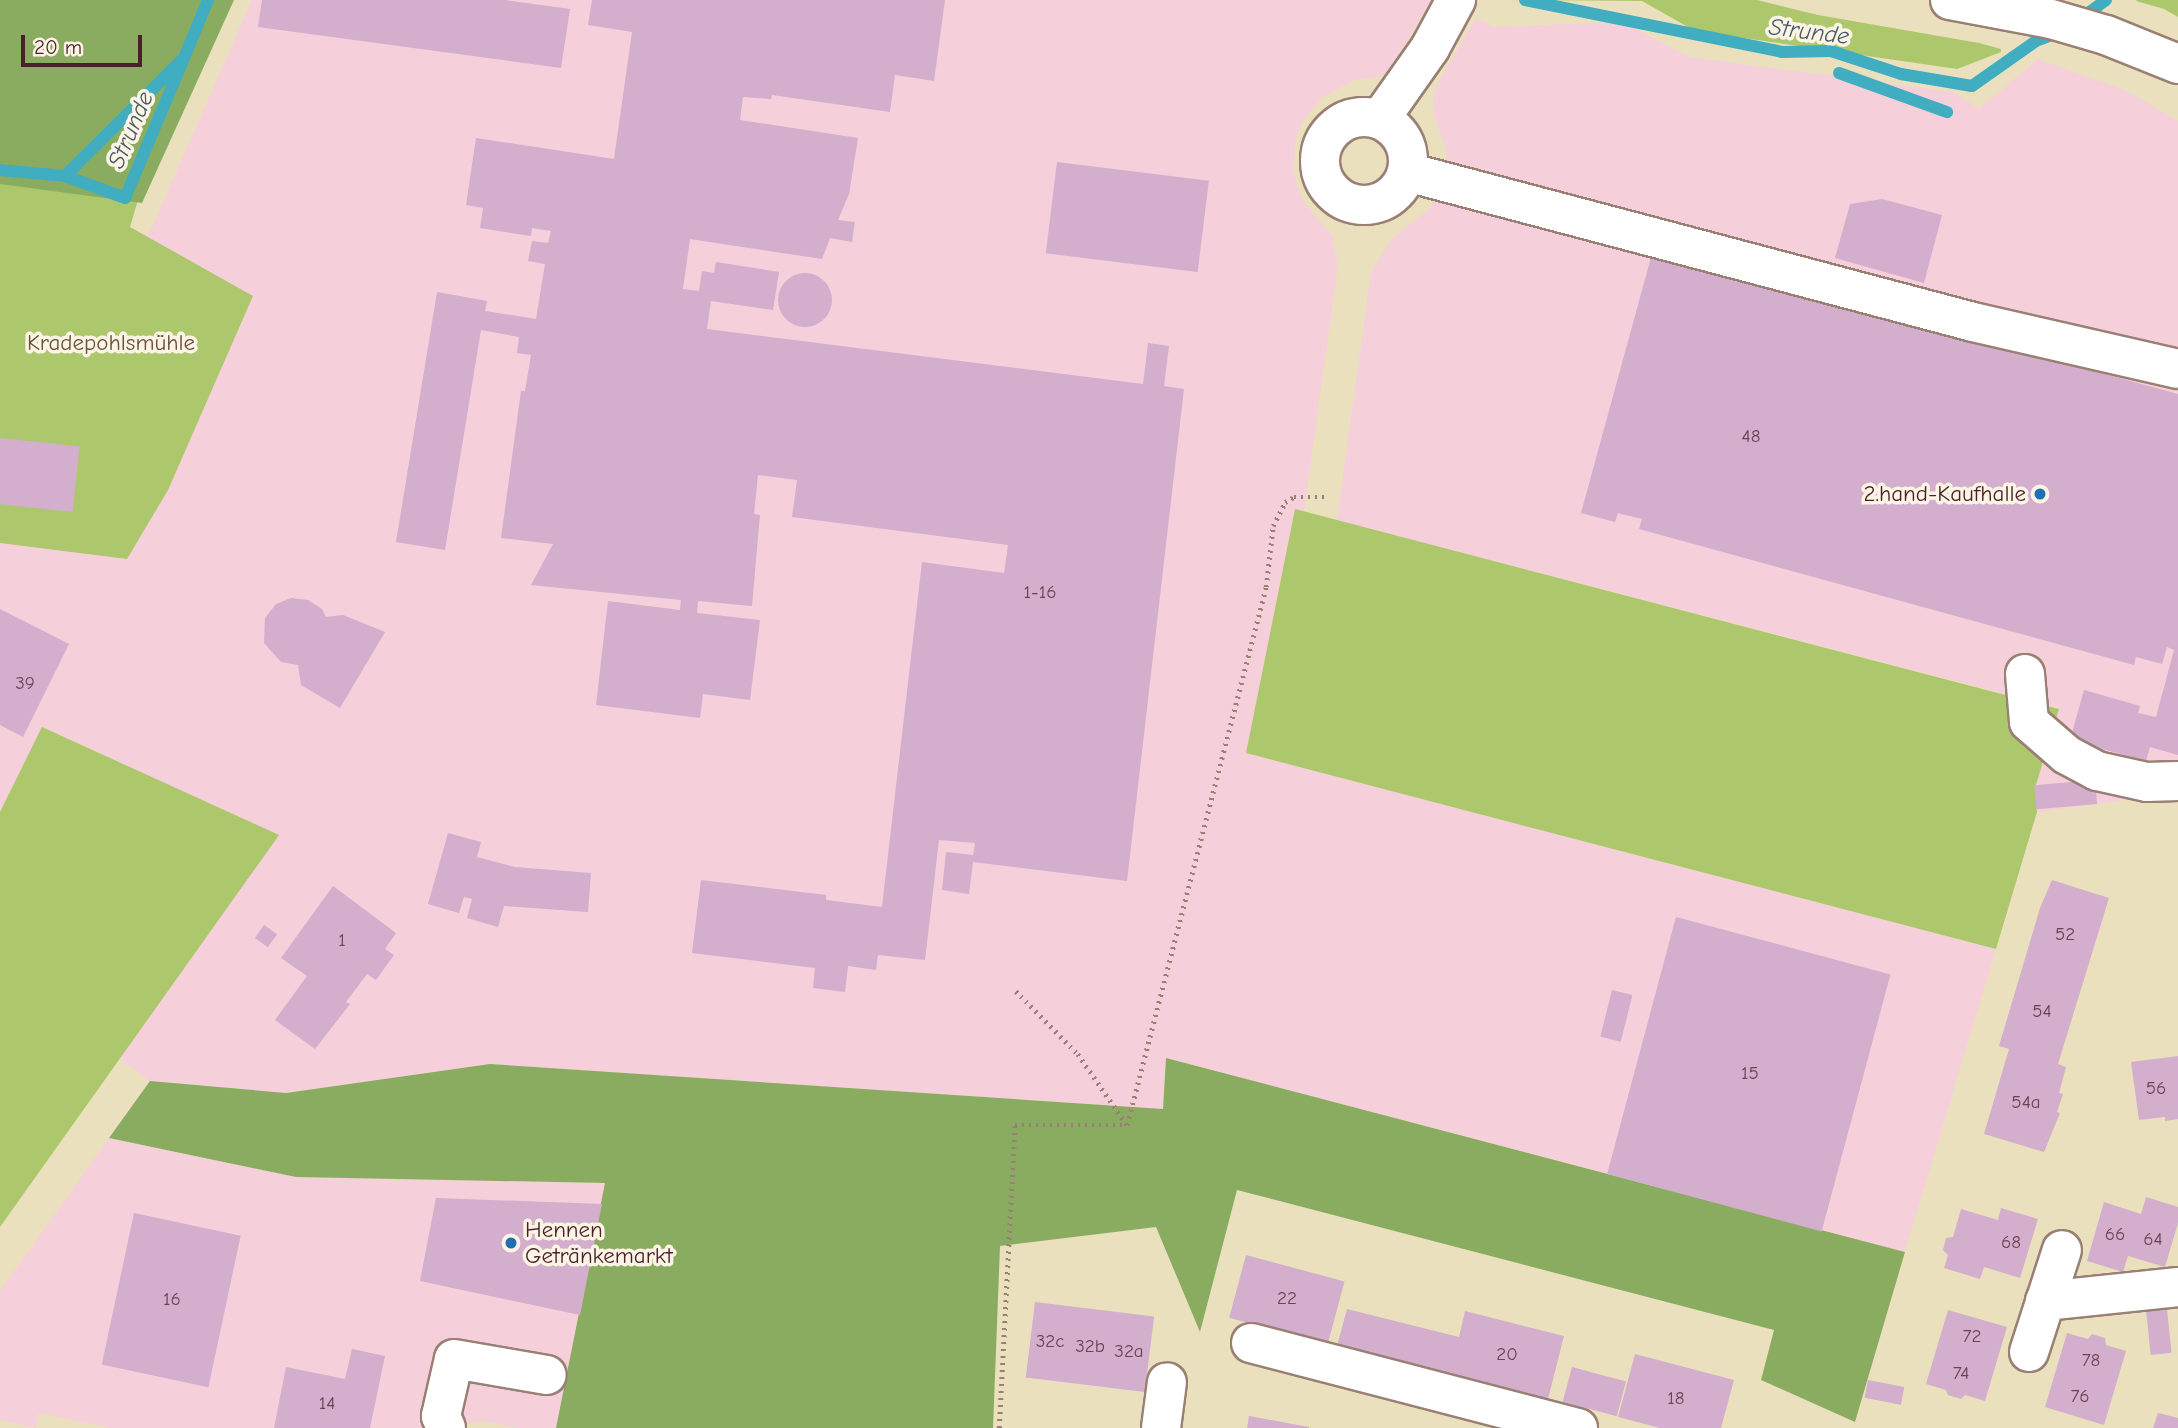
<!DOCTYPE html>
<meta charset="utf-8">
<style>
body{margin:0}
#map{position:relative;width:2178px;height:1428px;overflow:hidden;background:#ebe0bd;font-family:"Comic Neue",sans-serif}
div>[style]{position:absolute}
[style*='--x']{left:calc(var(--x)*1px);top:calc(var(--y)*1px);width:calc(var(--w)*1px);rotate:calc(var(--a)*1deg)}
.built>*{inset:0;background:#f5cfd9}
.green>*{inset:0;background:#adc76c}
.forest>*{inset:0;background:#8aac60}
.stream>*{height:12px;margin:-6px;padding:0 6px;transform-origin:6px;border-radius:6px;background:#41adc0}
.building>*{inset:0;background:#d3aecd;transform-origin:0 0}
.round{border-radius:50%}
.path>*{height:4.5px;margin-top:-2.25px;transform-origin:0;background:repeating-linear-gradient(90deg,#9a8074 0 2px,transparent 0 7px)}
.roads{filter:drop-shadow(2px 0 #9a8074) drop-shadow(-2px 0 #9a8074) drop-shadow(0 2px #9a8074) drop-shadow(0 -2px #9a8074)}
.minor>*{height:38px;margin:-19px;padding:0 19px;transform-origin:19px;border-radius:19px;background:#fff}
.minor>.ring{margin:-19px;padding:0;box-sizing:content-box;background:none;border:38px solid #fff;border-radius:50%}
.dots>*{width:19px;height:19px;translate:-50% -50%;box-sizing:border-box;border:4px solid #fcf5e5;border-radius:50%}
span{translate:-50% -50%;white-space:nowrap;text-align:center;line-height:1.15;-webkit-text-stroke:7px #fcf5e5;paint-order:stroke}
.number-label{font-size:19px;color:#6c4354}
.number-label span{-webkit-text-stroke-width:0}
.park-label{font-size:23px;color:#68513e}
.poi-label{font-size:23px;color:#4a1f2b}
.right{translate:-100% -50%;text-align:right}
.left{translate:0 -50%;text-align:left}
.water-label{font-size:24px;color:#465867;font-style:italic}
.scale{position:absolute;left:21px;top:35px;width:121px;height:32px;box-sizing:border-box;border:4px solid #4a1f2b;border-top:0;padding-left:9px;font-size:21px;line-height:24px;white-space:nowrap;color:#4a1f2b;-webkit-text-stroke:5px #fcf5e5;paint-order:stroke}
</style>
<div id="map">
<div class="built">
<i style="clip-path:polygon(252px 0,1432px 0,1388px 72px,1377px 77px,1353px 81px,1323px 97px,1302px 122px,1296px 138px,1293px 170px,1297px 186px,1303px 201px,1332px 236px,1338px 266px,1304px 511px,1295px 510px,1246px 753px,1996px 949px,1905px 1252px,1167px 1058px,1163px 1109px,490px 1064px,286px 1093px,150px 1081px,119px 1059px,278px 835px,43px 727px,0 812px,0 209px,149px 234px)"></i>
<i style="clip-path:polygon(1476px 18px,1494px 27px,1622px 22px,1690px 57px,1954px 92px,1979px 109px,2038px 59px,2127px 91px,2178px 121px,2178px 793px,2037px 812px,2035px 788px,2059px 708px,1337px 520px,1371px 272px,1391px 240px,1429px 209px,1438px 196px,1446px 168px,1447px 153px,1434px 115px,1433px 97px,1436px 86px)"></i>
<i style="clip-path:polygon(109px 1138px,296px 1177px,606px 1183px,556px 1428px,519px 1428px,481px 1421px,443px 1428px,111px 1428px,39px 1413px,36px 1428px,0 1420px,0 1291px)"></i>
</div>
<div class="green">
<i style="clip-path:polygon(0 0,197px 0,130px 227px,253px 296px,168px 490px,127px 559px,0 543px)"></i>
<i style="clip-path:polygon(1508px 0,1757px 0,1818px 15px,1979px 43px,2001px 49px,2001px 52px,1957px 69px,1695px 31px,1642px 1px)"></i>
<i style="clip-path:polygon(2137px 0,2178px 0,2178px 17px,2164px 9px,2136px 1px)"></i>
<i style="clip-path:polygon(1295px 509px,2059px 709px,2035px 788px,2037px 812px,1996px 949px,1246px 753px)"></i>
<i style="clip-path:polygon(42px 727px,279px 835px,0 1227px,0 812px)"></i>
</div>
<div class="forest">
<i style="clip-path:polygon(0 0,234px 0,142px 203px,0 184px)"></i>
<i style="clip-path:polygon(1166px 1058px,1905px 1252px,1855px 1422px,1761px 1380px,1774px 1330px,1237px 1190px,1200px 1332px,1156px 1227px,1000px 1246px,993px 1428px,556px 1428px,605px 1183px,296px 1177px,109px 1138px,150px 1081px,286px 1093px,490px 1064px,1163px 1109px)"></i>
</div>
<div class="stream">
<i style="--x:1525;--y:0;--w:262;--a:11.4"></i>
<i style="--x:1782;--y:52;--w:49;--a:-1.2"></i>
<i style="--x:1831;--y:51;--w:74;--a:18.2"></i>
<i style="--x:1901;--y:74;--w:72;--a:9.6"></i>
<i style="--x:1972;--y:86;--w:78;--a:-35.1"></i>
<i style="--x:2036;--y:41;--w:25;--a:-21"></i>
<i style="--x:2080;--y:19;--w:32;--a:-36"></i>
<i style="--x:1839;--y:73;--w:115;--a:19.9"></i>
<i style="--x:0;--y:170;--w:65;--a:5.3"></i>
<i style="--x:65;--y:176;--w:168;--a:-44.8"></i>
<i style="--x:184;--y:58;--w:63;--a:-67.5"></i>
<i style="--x:65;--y:176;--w:64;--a:20.1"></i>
<i style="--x:125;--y:198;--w:147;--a:-67.1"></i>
</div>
<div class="building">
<i style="clip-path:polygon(262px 0,505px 0,570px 9px,561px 68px,258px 27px)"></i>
<i style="clip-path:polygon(592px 0,945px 0,934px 81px,895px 75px,890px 112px,772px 95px,771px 99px,743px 97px,740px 120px,858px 138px,849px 194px,838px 220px,855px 222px,852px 242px,830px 238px,822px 259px,690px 239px,683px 289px,699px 291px,702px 271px,714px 273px,716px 262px,779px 272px,773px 310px,711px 301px,707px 329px,1143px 384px,1148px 343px,1169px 346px,1164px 386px,1184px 389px,1127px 881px,973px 862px,969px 894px,942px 890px,946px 852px,973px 855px,975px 843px,939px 840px,925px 960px,878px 955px,876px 970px,848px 966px,845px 992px,813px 988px,815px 968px,692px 953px,701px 880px,826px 895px,826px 900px,882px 907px,922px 562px,1004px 573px,1008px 545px,792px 517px,797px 480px,758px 475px,754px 514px,760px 515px,752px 606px,698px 601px,697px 613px,760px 620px,750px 700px,703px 694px,700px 718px,596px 705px,608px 601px,680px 610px,681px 600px,531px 585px,553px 544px,501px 538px,521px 391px,525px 391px,531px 355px,517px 353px,519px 337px,481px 330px,445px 550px,396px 542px,437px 292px,487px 301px,485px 311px,536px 319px,545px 264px,528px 261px,532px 241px,548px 243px,551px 231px,532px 228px,531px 236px,480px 228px,483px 208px,466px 205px,476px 138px,614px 159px,632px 32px,588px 25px)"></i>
<i style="left:1057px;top:162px;width:153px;height:92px;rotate:7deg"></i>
<i style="clip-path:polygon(1882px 199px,1942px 215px,1924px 283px,1835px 258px,1850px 204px)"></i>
<i style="clip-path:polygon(1653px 250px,2178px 394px,2178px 755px,2150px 747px,2146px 761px,2070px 740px,2084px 690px,2140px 706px,2138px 713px,2156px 717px,2174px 650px,2167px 647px,2162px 664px,2136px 657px,2134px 665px,1639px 529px,1642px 519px,1618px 513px,1615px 522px,1581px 513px)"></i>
<i class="round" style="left:778px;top:273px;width:54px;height:54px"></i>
<i style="left:0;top:438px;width:80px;height:66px;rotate:6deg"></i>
<i style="clip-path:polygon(291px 598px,308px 600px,322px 609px,326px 617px,343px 615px,385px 632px,340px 708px,301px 685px,298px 665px,281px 662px,264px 643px,265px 618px,276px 604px)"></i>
<i style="clip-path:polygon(0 609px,69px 644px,23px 737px,0 725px)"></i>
<i style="left:2095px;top:780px;width:24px;height:61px;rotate:85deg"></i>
<i style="clip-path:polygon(448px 833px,481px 842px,477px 857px,515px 867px,591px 873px,588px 912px,504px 906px,498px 927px,467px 918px,472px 899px,464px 897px,459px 913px,428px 904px)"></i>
<i style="clip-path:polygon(2052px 880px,2109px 898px,2058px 1064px,2066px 1067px,2059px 1093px,2063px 1094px,2057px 1112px,2060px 1113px,2044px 1152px,1984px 1134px,2009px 1049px,1999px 1046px,2040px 908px)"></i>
<i style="clip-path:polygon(333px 886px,396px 933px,385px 949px,394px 955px,376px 980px,367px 974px,346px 1002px,350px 1004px,315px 1049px,275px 1020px,307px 976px,281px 958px)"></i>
<i style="left:1676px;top:917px;width:222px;height:266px;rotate:15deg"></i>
<i style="left:264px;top:925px;width:16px;height:16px;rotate:35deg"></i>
<i style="left:1612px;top:990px;width:21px;height:48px;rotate:14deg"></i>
<i style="clip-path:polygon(2178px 1056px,2178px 1119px,2165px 1121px,2165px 1117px,2139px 1120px,2131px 1062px)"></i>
<i style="clip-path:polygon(2146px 1197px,2178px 1207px,2178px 1223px,2165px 1267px,2128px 1256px,2123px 1272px,2087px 1261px,2104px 1202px,2141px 1214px)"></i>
<i style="clip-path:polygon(436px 1198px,602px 1204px,580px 1315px,420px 1281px)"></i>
<i style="clip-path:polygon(2001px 1208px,2038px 1219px,2020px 1278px,1984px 1267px,1980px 1279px,1944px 1268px,1948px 1255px,1943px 1250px,1946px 1238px,1953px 1237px,1961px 1209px,1998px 1220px)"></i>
<i style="left:134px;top:1213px;width:109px;height:155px;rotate:12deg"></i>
<i style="left:1246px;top:1255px;width:102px;height:65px;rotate:15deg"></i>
<i style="left:1035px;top:1302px;width:120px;height:76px;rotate:7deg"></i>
<i style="clip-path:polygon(1347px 1309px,1459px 1337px,1465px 1311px,1564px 1336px,1548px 1399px,1337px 1346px)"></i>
<i style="left:2167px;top:1309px;width:44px;height:21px;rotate:84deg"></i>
<i style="clip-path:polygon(1948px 1310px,2007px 1327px,1985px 1401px,1965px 1395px,1961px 1399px,1948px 1395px,1946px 1390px,1926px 1384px)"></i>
<i style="clip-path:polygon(2067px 1333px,2088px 1339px,2092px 1334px,2105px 1338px,2106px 1345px,2126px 1351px,2104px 1425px,2045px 1407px)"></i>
<i style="clip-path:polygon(352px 1349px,385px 1356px,370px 1428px,274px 1428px,286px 1367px,345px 1379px)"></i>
<i style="clip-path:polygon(1635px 1354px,1734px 1380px,1721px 1428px,1660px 1428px,1618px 1417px)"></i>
<i style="left:1572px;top:1367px;width:56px;height:36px;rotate:15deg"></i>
<i style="left:1868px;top:1380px;width:37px;height:18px;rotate:11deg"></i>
<i style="clip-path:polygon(2158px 1413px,2178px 1418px,2178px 1428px,2153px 1428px)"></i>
<i style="clip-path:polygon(1249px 1416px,1309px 1427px,1309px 1428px,1247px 1428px)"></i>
</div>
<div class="path">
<i style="--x:1016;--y:991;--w:88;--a:45.5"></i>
<i style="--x:1078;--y:1054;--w:86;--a:55.4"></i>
<i style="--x:999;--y:1428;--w:303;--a:-87"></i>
<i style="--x:1015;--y:1125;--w:112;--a:0"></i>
<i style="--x:1127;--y:1125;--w:556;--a:-75.51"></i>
<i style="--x:1266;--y:587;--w:61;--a:-83.5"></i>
<i style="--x:1273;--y:526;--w:27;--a:-63"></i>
<i style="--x:1285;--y:502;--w:10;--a:-29"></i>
<i style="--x:1294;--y:497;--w:30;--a:0"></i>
</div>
<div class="roads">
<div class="minor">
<i style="--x:1950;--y:0;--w:103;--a:10.7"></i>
<i style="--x:2051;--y:19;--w:57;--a:16.2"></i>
<i style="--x:2106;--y:35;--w:78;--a:21.9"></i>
<i class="ring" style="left:1320px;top:117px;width:50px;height:50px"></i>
<i style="--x:1380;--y:119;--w:87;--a:-54.8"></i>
<i style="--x:1430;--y:48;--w:55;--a:-61.6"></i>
<i style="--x:1407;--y:172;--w:586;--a:14.84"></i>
<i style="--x:1973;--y:322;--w:210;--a:12.9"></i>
<i style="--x:2025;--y:674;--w:48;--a:85.2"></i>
<i style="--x:2029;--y:722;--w:50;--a:41"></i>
<i style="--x:2067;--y:755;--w:34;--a:28"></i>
<i style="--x:2097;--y:771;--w:51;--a:12.4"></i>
<i style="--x:2147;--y:782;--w:31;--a:-2"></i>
<i style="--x:2045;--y:1301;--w:134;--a:-6"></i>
<i style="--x:1251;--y:1343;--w:338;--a:14.6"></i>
<i style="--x:2029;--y:1352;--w:107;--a:-72.1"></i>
<i style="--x:446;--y:1428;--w:13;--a:-113"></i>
<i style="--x:441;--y:1416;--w:58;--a:-77.2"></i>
<i style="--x:454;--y:1359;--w:94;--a:9.8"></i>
<i style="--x:1161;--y:1428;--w:46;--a:-82.6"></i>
</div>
</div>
<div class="dots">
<i style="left:2040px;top:494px;background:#1f6fb2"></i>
<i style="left:511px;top:1243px;background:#1f6fb2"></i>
</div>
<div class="number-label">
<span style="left:1751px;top:437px">48</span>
<span style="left:1040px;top:593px">1-16</span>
<span style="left:25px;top:684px">39</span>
<span style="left:2065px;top:935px">52</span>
<span style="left:342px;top:941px">1</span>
<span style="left:2042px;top:1012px">54</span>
<span style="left:1750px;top:1074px">15</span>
<span style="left:2156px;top:1089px">56</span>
<span style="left:2026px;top:1103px">54a</span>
<span style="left:2115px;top:1235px">66</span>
<span style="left:2153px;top:1240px">64</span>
<span style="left:2011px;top:1243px">68</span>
<span style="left:1287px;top:1299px">22</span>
<span style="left:172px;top:1300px">16</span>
<span style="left:1972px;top:1337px">72</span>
<span style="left:1050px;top:1342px">32c</span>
<span style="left:1090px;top:1347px">32b</span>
<span style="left:1129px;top:1352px">32a</span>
<span style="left:1507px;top:1355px">20</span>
<span style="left:2091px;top:1361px">78</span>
<span style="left:1961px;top:1374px">74</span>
<span style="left:2080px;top:1397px">76</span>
<span style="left:1676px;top:1399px">18</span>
<span style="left:327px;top:1404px">14</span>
</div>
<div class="park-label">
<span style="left:111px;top:343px">Kradepohlsmühle</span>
</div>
<div class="poi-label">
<span class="right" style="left:2026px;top:494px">2.hand-Kaufhalle</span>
<span class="left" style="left:525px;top:1243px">Hennen<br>Getränkemarkt</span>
</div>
<div class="water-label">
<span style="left:1809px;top:32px;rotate:7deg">Strunde</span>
<span style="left:131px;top:130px;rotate:-67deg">Strunde</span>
</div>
<div class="scale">20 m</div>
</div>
